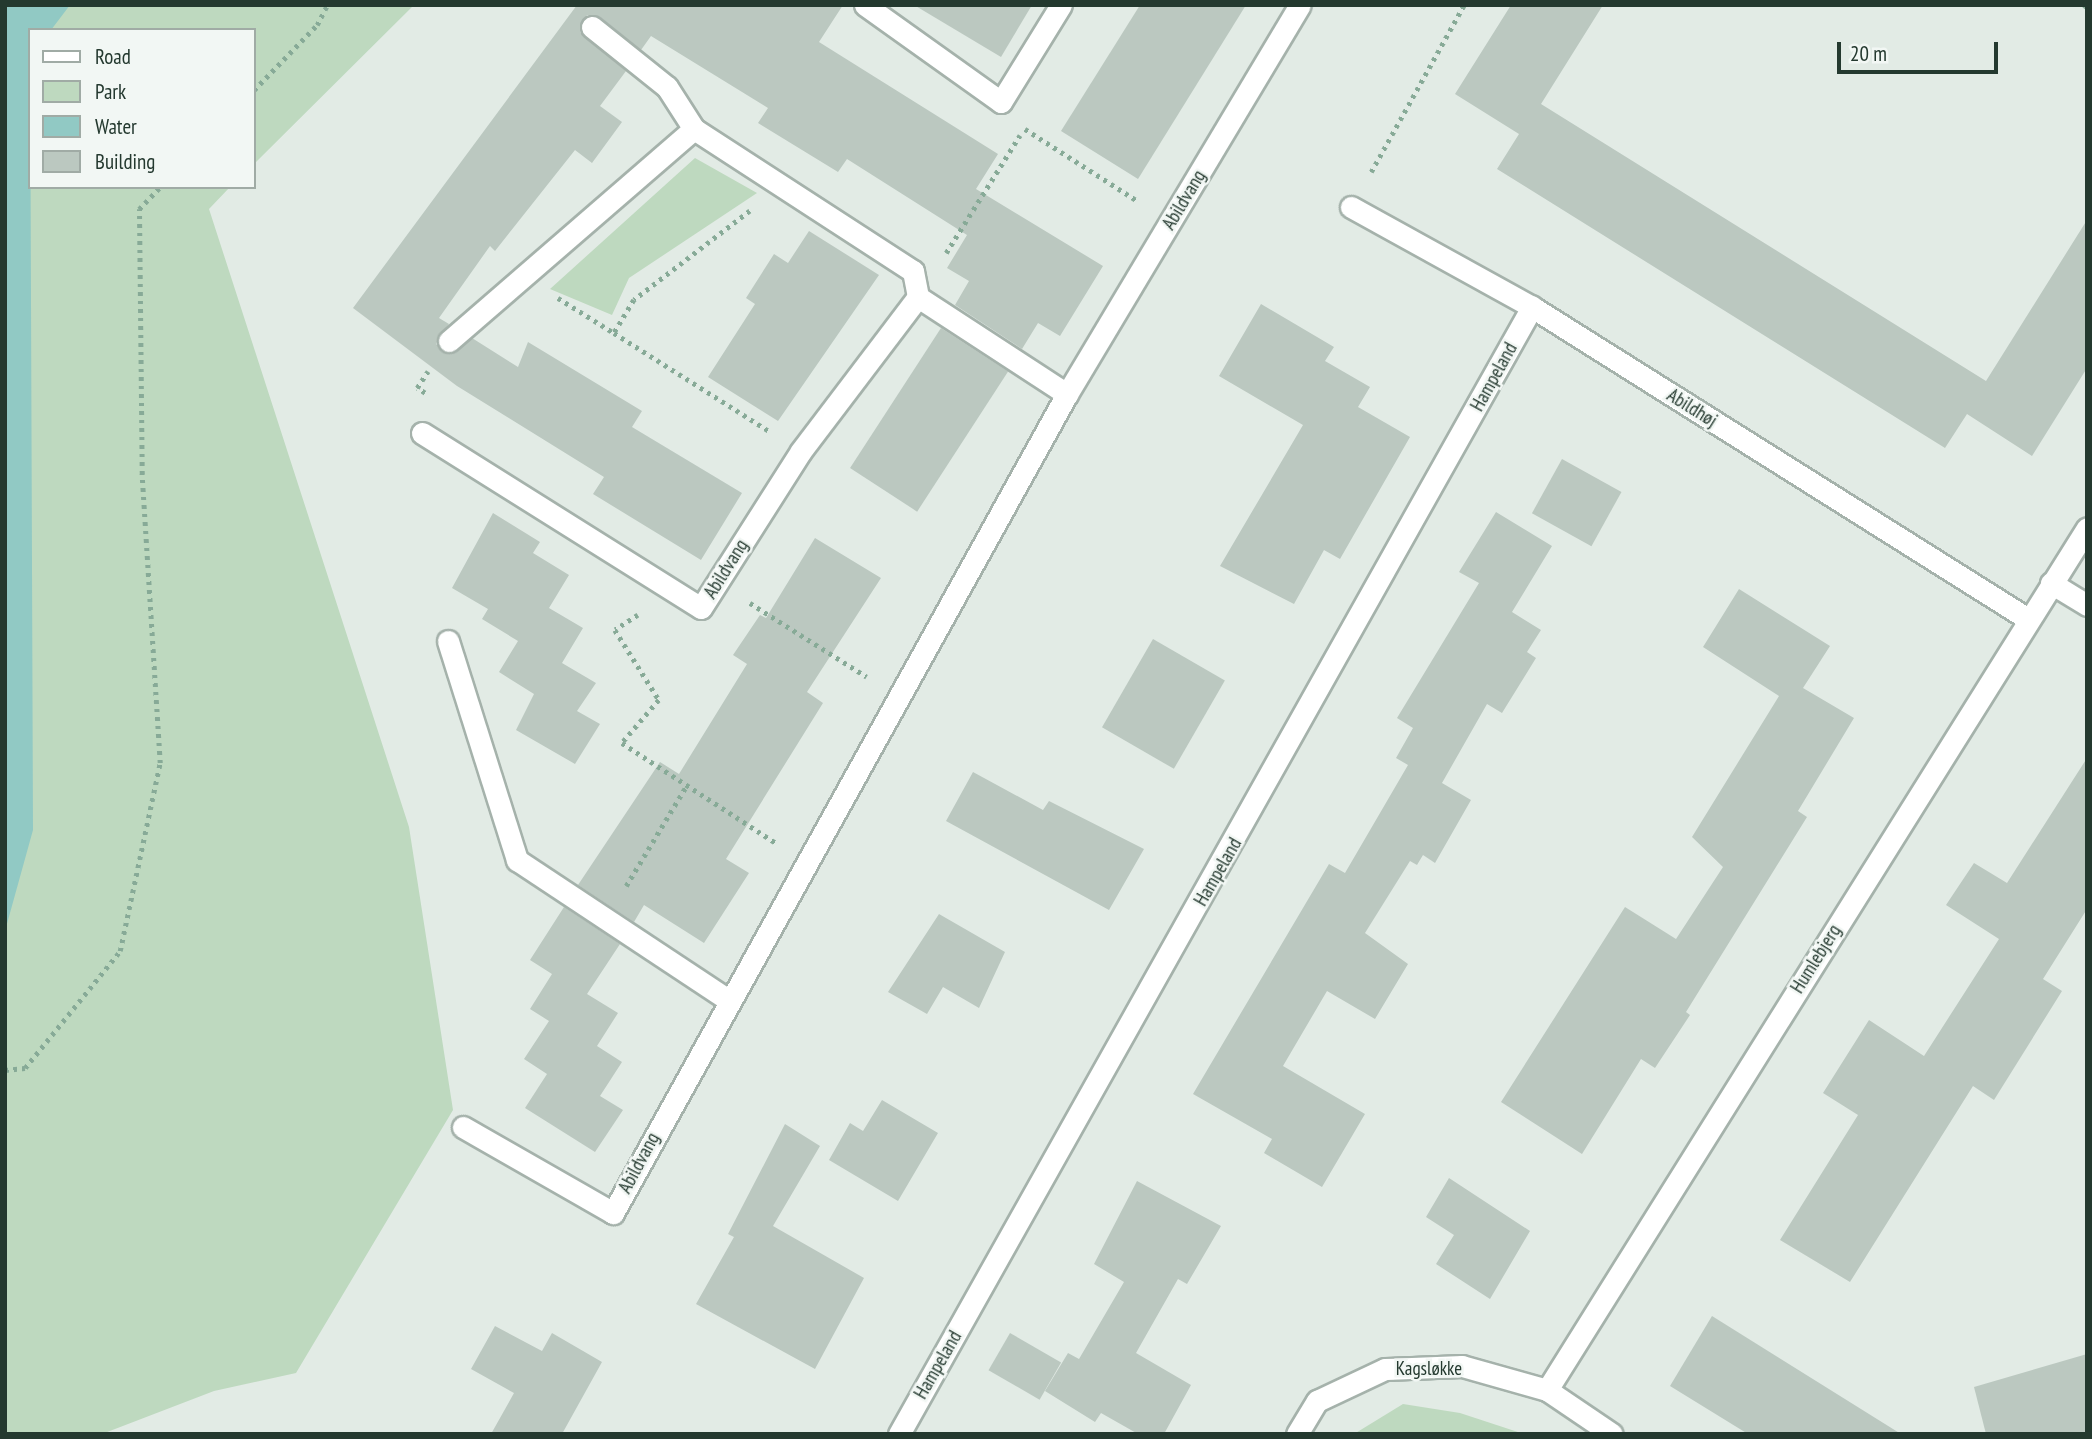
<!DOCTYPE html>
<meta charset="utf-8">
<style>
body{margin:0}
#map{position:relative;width:2092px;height:1439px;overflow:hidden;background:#e2ebe5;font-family:"PT Sans Narrow",sans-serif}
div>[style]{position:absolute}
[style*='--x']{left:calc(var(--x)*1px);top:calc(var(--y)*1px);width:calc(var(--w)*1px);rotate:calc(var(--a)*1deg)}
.green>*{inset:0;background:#bed9bf}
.water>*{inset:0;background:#91c9c4}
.building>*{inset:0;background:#bbc8c0;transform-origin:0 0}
.path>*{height:4.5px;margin-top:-2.25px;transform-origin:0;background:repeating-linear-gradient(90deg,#87aa97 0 3.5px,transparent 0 8.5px)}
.roads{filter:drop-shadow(2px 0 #a5b2ab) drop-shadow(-2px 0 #a5b2ab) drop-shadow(0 2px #a5b2ab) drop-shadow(0 -2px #a5b2ab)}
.minor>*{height:21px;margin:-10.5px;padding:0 10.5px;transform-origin:10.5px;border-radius:10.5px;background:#fff}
span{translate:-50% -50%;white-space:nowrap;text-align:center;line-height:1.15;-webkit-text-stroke:5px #f2f7f4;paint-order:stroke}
.street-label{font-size:19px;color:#24392f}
.frame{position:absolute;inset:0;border:7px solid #24392f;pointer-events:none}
.legend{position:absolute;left:28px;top:28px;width:228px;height:161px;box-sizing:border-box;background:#f2f7f4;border:2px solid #a0aba5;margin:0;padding:9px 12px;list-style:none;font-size:21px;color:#24392f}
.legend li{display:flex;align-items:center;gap:14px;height:35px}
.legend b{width:35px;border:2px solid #a0aba5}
.scale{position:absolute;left:1837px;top:42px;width:161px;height:32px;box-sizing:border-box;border:4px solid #24392f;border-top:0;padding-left:9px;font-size:21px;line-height:24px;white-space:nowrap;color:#24392f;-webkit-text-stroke:5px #f2f7f4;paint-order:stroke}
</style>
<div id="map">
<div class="green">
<i style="clip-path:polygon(5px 5px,414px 5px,254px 164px,254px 30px,30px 30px,30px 187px,230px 187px,209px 209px,409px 827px,453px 1110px,296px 1373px,214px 1391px,102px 1434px,5px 1434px)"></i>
<i style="clip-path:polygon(695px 158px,757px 193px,629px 278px,612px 315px,550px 289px)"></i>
<i style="clip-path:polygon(1403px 1404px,1460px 1413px,1524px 1434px,1354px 1434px)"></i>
</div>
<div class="water">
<i style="clip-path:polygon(5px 5px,70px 5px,51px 30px,30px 30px,33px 830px,5px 931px)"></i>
</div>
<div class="building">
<i style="clip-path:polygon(577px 5px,843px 5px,819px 42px,998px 154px,976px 189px,1103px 266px,1060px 336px,1038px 323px,1022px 349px,955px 305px,969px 281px,947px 268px,967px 235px,847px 159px,838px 172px,758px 123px,768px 108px,651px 36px,641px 50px,600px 17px,587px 15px,580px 32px,626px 71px,600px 106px,622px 122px,592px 163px,575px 150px,495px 251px,490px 246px,439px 318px,449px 324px,436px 344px,451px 354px,472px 338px,518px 367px,528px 342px,642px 411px,632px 427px,742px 493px,701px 560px,593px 494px,604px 477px,457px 386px,353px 308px)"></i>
<i style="clip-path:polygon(914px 5px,1032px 5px,1001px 57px)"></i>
<i style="clip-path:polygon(1140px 5px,1246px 5px,1138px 179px,1061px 131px)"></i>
<i style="clip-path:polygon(1511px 5px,1603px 5px,1541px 104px,1986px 381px,2087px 220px,2087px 368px,2032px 456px,1967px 414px,1945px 448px,1497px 169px,1519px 134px,1455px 94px)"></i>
<i style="clip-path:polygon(809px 231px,879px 275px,778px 421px,708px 377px,755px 304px,746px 298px,774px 254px,788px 263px)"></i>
<i style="clip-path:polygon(1261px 304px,1334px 347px,1325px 361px,1370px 387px,1358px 407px,1410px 437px,1340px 559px,1324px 550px,1294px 604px,1220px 566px,1303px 425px,1219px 376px)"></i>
<i style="left:941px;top:328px;width:80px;height:167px;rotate:33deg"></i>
<i style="left:1562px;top:459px;width:68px;height:62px;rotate:29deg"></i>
<i style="clip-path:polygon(1496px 512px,1552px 546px,1512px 612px,1541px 630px,1527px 652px,1536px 658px,1502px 713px,1487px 704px,1442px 783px,1471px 800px,1435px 863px,1423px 855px,1417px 865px,1410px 861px,1365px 933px,1408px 964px,1375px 1019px,1327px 991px,1283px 1066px,1365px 1114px,1322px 1187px,1264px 1153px,1272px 1139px,1193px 1094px,1329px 864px,1345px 873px,1408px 765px,1396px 758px,1413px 728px,1397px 718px,1479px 583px,1459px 572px)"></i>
<i style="clip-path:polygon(493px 513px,540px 542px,533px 553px,569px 575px,549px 608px,583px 628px,562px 663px,596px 683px,577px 711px,600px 724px,575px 764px,516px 730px,534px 694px,499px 672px,518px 641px,482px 619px,488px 609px,452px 588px)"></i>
<i style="clip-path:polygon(815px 538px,881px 578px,807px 692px,823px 703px,726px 859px,749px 873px,704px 943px,644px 905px,634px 922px,578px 885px,660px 762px,679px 774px,747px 664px,733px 655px,760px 615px,766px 618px)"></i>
<i style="clip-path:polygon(1739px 589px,1830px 646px,1803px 688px,1854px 718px,1798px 811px,1807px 817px,1686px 1012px,1690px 1015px,1655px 1068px,1641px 1059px,1582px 1154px,1501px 1102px,1625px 907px,1676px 939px,1723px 867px,1692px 837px,1779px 696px,1703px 647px)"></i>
<i style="left:1153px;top:639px;width:83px;height:102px;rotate:30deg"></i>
<i style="clip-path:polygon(2087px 758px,2087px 909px,2043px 979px,2062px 991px,1994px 1100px,1973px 1086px,1850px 1282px,1780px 1240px,1858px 1115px,1823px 1093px,1869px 1020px,1924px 1056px,1999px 939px,1946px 905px,1974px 863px,2007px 883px)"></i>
<i style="clip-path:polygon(973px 772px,1043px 810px,1049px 801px,1144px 849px,1109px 910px,946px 821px)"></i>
<i style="clip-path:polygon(564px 907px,620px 944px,587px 994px,618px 1013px,597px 1046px,622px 1062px,600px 1096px,623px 1110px,595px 1152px,525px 1108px,547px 1074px,524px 1059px,549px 1021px,530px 1009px,552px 974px,530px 960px)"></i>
<i style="clip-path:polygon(939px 914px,1005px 952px,979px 1008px,943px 987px,927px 1014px,888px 992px)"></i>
<i style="clip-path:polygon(882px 1100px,938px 1133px,898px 1201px,829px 1160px,850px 1123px,863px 1131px)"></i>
<i style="clip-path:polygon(785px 1124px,820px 1146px,773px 1226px,864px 1278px,815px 1369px,696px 1304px,734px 1237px,728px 1234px)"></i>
<i style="clip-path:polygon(1449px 1178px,1530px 1231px,1490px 1299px,1436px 1264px,1454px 1235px,1426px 1217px)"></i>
<i style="clip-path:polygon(1137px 1181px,1221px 1226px,1187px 1284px,1178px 1279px,1136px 1353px,1191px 1385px,1164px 1434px,1138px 1434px,1101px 1413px,1095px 1422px,1045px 1391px,1068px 1353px,1079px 1359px,1124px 1282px,1094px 1264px)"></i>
<i style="clip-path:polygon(1712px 1316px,1901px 1434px,1748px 1434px,1670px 1386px)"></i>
<i style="clip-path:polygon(495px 1326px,542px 1351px,552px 1333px,602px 1362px,562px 1434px,491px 1434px,514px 1393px,471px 1369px)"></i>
<i style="left:1010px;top:1333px;width:59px;height:43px;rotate:30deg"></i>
<i style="clip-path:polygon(2087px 1354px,2087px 1434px,1986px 1434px,1974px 1387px)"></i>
</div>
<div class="path">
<i style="--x:2084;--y:5;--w:4;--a:34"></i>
<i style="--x:254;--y:90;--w:91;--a:-45.9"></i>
<i style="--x:317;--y:25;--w:22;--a:-63"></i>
<i style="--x:1025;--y:129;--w:135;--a:32.6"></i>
<i style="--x:1371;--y:172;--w:191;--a:-60.9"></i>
<i style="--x:750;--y:211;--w:146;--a:142.5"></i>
<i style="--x:634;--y:300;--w:39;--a:121"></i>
<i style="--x:614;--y:333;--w:183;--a:32.3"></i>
<i style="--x:946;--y:253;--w:139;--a:-57.9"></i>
<i style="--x:558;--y:298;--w:66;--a:32"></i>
<i style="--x:425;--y:393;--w:9;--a:-148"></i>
<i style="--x:417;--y:388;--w:20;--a:-57"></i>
<i style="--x:750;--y:603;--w:138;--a:32.3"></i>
<i style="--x:638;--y:615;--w:27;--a:147"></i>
<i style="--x:615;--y:630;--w:83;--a:57.8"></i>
<i style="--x:659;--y:700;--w:57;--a:130.7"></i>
<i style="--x:622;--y:743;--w:184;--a:33"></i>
<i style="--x:626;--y:886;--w:118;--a:-58.9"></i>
<i style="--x:5;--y:1070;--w:20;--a:-6"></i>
<i style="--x:25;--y:1068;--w:151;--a:-50.9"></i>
<i style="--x:120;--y:951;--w:192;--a:-78"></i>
<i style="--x:160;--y:763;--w:290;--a:-93.6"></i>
<i style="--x:142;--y:474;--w:265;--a:-90.6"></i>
<i style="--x:139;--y:209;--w:30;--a:-46"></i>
</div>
<div class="roads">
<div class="minor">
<i style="--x:865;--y:5;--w:167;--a:35.5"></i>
<i style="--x:1001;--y:102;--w:114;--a:-58.3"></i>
<i style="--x:592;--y:27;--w:96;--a:38.7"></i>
<i style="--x:667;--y:87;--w:50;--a:57.3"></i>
<i style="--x:1351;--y:207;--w:207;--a:28.9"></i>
<i style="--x:1532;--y:307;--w:586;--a:32.17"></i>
<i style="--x:449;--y:341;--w:324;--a:-40.9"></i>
<i style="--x:694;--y:129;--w:261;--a:33"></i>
<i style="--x:913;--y:271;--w:26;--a:79"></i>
<i style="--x:918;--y:297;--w:178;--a:33.1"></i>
<i style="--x:422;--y:433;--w:329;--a:32.1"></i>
<i style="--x:701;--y:608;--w:186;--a:-57.5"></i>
<i style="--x:801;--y:451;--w:193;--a:-52.8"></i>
<i style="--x:2051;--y:583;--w:42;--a:31.4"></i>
<i style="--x:448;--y:641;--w:230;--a:72.5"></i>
<i style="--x:517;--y:860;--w:252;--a:33.5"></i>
<i style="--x:463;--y:1127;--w:173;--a:29.8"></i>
<i style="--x:613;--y:1213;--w:936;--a:-61"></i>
<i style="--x:1067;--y:394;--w:453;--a:-59.1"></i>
<i style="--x:1547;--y:1390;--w:1017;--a:-57.93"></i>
<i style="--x:899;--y:1434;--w:1293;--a:-60.68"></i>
<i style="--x:1297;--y:1434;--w:39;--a:-59"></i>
<i style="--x:1317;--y:1401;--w:75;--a:-25.2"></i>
<i style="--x:1385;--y:1369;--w:77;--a:-2.2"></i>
<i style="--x:1462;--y:1366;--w:88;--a:15.8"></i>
<i style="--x:1547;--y:1390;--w:78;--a:34.1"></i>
</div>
</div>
<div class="street-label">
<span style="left:1184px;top:200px;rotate:-59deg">Abildvang</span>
<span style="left:1494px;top:377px;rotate:-61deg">Hampeland</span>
<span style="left:1692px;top:408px;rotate:32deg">Abildhøj</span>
<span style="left:726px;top:569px;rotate:-58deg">Abildvang</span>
<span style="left:1218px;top:872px;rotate:-60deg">Hampeland</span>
<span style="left:1816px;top:959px;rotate:-58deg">Humlebjerg</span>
<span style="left:639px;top:1163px;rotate:-62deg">Abildvang</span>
<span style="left:938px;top:1365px;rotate:-60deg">Hampeland</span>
<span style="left:1429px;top:1369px">Kagsløkke</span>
</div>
<div class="frame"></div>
<ul class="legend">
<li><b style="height:9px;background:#fff"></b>Road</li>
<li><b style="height:19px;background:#bed9bf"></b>Park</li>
<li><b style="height:19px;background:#91c9c4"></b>Water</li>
<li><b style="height:19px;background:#bbc8c0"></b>Building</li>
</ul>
<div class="scale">20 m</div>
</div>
